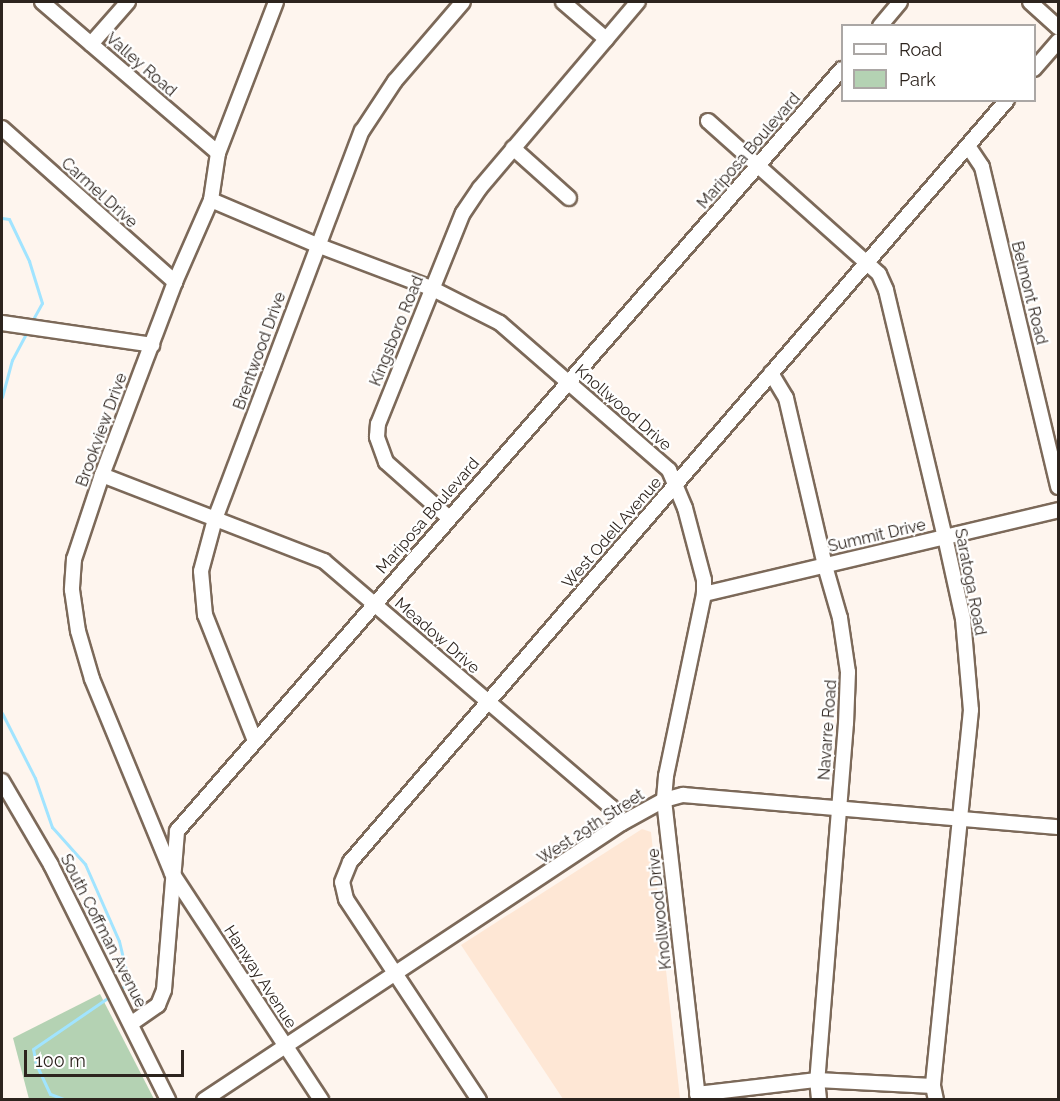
<!DOCTYPE html>
<style>
body{margin:0}
#map{position:relative;width:1060px;height:1101px;overflow:hidden;background:#fef5ee;font-family:Raleway,sans-serif}
div>[style]{position:absolute}
[style*='--x']{left:calc(var(--x)*1px);top:calc(var(--y)*1px);width:calc(var(--w)*1px);rotate:calc(var(--a)*1deg)}
.built>*{inset:0;background:#fee7d5}
.green>*{inset:0;background:#b4d2b3}
.stream>*{height:3px;margin:-1.5px;padding:0 1.5px;transform-origin:1.5px;border-radius:1.5px;background:#a1e4ff}
.roads{filter:drop-shadow(2px 0 #7c6959) drop-shadow(-2px 0 #7c6959) drop-shadow(0 2px #7c6959) drop-shadow(0 -2px #7c6959)}
.minor>*{height:14px;margin:-7px;padding:0 7px;transform-origin:7px;border-radius:7px;background:#fff}
span{translate:-50% -50%;white-space:nowrap;text-align:center;line-height:1.15;-webkit-text-stroke:4.5px #fff;paint-order:stroke}
.street-label{font-size:16px;color:#2d241e}
.frame{position:absolute;inset:0;border:3px solid #2d241e;pointer-events:none}
.legend{position:absolute;left:841px;top:24px;width:195px;height:78px;box-sizing:border-box;background:#fff;border:2px solid #aba7a5;margin:0;padding:8px 10px;list-style:none;font-size:18px;color:#2d241e}
.legend li{display:flex;align-items:center;gap:12px;height:30px}
.legend b{width:30px;border:2px solid #aba7a5}
.scale{position:absolute;left:24px;top:1050px;width:160px;height:27px;box-sizing:border-box;border:3px solid #2d241e;border-top:0;padding-left:8px;font-size:18px;line-height:21px;white-space:nowrap;color:#2d241e;-webkit-text-stroke:4px #fff;paint-order:stroke}
</style>
<div id="map">
<div class="built">
<i style="clip-path:polygon(642px 829px,651px 832px,680px 1099px,563px 1099px,461px 945px)"></i>
</div>
<div class="green">
<i style="clip-path:polygon(100px 994px,154px 1099px,29px 1099px,13px 1038px)"></i>
</div>
<div class="stream">
<i style="--x:2;--y:218;--w:7;--a:8"></i>
<i style="--x:9;--y:219;--w:47;--a:64.5"></i>
<i style="--x:29;--y:261;--w:44;--a:72.8"></i>
<i style="--x:42;--y:303;--w:23;--a:119"></i>
<i style="--x:2;--y:397;--w:38;--a:-75"></i>
<i style="--x:12;--y:360;--w:32;--a:-62"></i>
<i style="--x:2;--y:713;--w:73;--a:63.1"></i>
<i style="--x:35;--y:778;--w:52;--a:70.9"></i>
<i style="--x:52;--y:827;--w:50;--a:48.3"></i>
<i style="--x:85;--y:864;--w:84;--a:66.2"></i>
<i style="--x:119;--y:941;--w:43;--a:76.6"></i>
<i style="--x:129;--y:983;--w:14;--a:146"></i>
<i style="--x:66;--y:1100;--w:17;--a:-159"></i>
<i style="--x:50;--y:1094;--w:33;--a:-115"></i>
<i style="--x:36;--y:1064;--w:15;--a:-101"></i>
<i style="--x:33;--y:1049;--w:96;--a:-34.4"></i>
</div>
<div class="roads">
<div class="minor">
<i style="--x:42;--y:2;--w:232;--a:40.6"></i>
<i style="--x:276;--y:2;--w:162;--a:111"></i>
<i style="--x:218;--y:153;--w:48;--a:98.5"></i>
<i style="--x:211;--y:200;--w:90;--a:113.7"></i>
<i style="--x:175;--y:282;--w:206;--a:110.7"></i>
<i style="--x:102;--y:475;--w:89;--a:108.4"></i>
<i style="--x:74;--y:559;--w:31;--a:94"></i>
<i style="--x:72;--y:590;--w:41;--a:81.7"></i>
<i style="--x:78;--y:631;--w:50;--a:73.7"></i>
<i style="--x:92;--y:679;--w:210;--a:67.6"></i>
<i style="--x:172;--y:873;--w:272;--a:56.7"></i>
<i style="--x:563;--y:2;--w:57;--a:40.7"></i>
<i style="--x:1030;--y:2;--w:38;--a:42"></i>
<i style="--x:880;--y:26;--w:31;--a:-50"></i>
<i style="--x:91;--y:44;--w:56;--a:-48.6"></i>
<i style="--x:1034;--y:69;--w:37;--a:-49"></i>
<i style="--x:708;--y:121;--w:229;--a:41.8"></i>
<i style="--x:879;--y:274;--w:17;--a:66"></i>
<i style="--x:886;--y:290;--w:254;--a:76.6"></i>
<i style="--x:945;--y:537;--w:84;--a:77.6"></i>
<i style="--x:963;--y:619;--w:91;--a:85"></i>
<i style="--x:971;--y:710;--w:378;--a:95.8"></i>
<i style="--x:933;--y:1086;--w:14;--a:78"></i>
<i style="--x:2;--y:128;--w:232;--a:41.7"></i>
<i style="--x:968;--y:146;--w:25;--a:56"></i>
<i style="--x:982;--y:167;--w:329;--a:76.6"></i>
<i style="--x:513;--y:148;--w:75;--a:41.8"></i>
<i style="--x:211;--y:200;--w:115;--a:23"></i>
<i style="--x:317;--y:245;--w:122;--a:20.7"></i>
<i style="--x:431;--y:288;--w:77;--a:26.9"></i>
<i style="--x:500;--y:323;--w:224;--a:41"></i>
<i style="--x:669;--y:470;--w:41;--a:67.2"></i>
<i style="--x:685;--y:508;--w:74;--a:75.2"></i>
<i style="--x:704;--y:580;--w:14;--a:90"></i>
<i style="--x:704;--y:594;--w:186;--a:101.8"></i>
<i style="--x:666;--y:776;--w:24;--a:95"></i>
<i style="--x:664;--y:800;--w:302;--a:83.5"></i>
<i style="--x:2;--y:323;--w:152;--a:8.3"></i>
<i style="--x:771;--y:373;--w:29;--a:59"></i>
<i style="--x:786;--y:398;--w:172;--a:76.9"></i>
<i style="--x:825;--y:566;--w:54;--a:73.9"></i>
<i style="--x:840;--y:618;--w:55;--a:81.6"></i>
<i style="--x:848;--y:672;--w:51;--a:92.2"></i>
<i style="--x:846;--y:723;--w:358;--a:94.6"></i>
<i style="--x:817;--y:1080;--w:20;--a:84"></i>
<i style="--x:102;--y:475;--w:238;--a:21.2"></i>
<i style="--x:324;--y:561;--w:378;--a:40.6"></i>
<i style="--x:611;--y:807;--w:19;--a:55"></i>
<i style="--x:448;--y:517;--w:83;--a:-138.4"></i>
<i style="--x:386;--y:462;--w:27;--a:-110"></i>
<i style="--x:377;--y:437;--w:13;--a:-86"></i>
<i style="--x:378;--y:424;--w:227;--a:-68.1"></i>
<i style="--x:463;--y:213;--w:30;--a:-56"></i>
<i style="--x:480;--y:188;--w:244;--a:-49.7"></i>
<i style="--x:704;--y:594;--w:364;--a:-13.3"></i>
<i style="--x:255;--y:741;--w:136;--a:-111.6"></i>
<i style="--x:205;--y:615;--w:44;--a:-95.2"></i>
<i style="--x:201;--y:571;--w:54;--a:-74.9"></i>
<i style="--x:215;--y:519;--w:415;--a:-69.3"></i>
<i style="--x:362;--y:131;--w:60;--a:-56.6"></i>
<i style="--x:395;--y:81;--w:104;--a:-49.3"></i>
<i style="--x:2;--y:781;--w:97;--a:59.7"></i>
<i style="--x:51;--y:865;--w:263;--a:63.5"></i>
<i style="--x:132;--y:1023;--w:32;--a:-35"></i>
<i style="--x:158;--y:1005;--w:16;--a:-68"></i>
<i style="--x:164;--y:990;--w:160;--a:-85.3"></i>
<i style="--x:177;--y:831;--w:1011;--a:-48.89"></i>
<i style="--x:697;--y:1094;--w:121;--a:-6.7"></i>
<i style="--x:817;--y:1080;--w:116;--a:3"></i>
<i style="--x:204;--y:1100;--w:501;--a:-33.53"></i>
<i style="--x:622;--y:823;--w:48;--a:-28.7"></i>
<i style="--x:664;--y:800;--w:20;--a:-15"></i>
<i style="--x:683;--y:795;--w:376;--a:4.9"></i>
<i style="--x:479;--y:1100;--w:241;--a:-123.5"></i>
<i style="--x:346;--y:899;--w:17;--a:-103"></i>
<i style="--x:342;--y:882;--w:22;--a:-68"></i>
<i style="--x:350;--y:862;--w:1006;--a:-49.23"></i>
</div>
</div>
<div class="street-label">
<span style="left:141px;top:65px;rotate:41deg">Valley Road</span>
<span style="left:749px;top:151px;rotate:-49deg">Mariposa Boulevard</span>
<span style="left:99px;top:193px;rotate:42deg">Carmel Drive</span>
<span style="left:1029px;top:293px;rotate:76deg">Belmont Road</span>
<span style="left:397px;top:331px;rotate:-68deg">Kingsboro Road</span>
<span style="left:260px;top:351px;rotate:-70deg">Brentwood Drive</span>
<span style="left:623px;top:408px;rotate:41deg">Knollwood Drive</span>
<span style="left:102px;top:430px;rotate:-70deg">Brookview Drive</span>
<span style="left:428px;top:516px;rotate:-49deg">Mariposa Boulevard</span>
<span style="left:612px;top:533px;rotate:-49deg">West Odell Avenue</span>
<span style="left:877px;top:536px;rotate:-13deg">Summit Drive</span>
<span style="left:970px;top:582px;rotate:79deg">Saratoga Road</span>
<span style="left:437px;top:636px;rotate:41deg">Meadow Drive</span>
<span style="left:828px;top:730px;rotate:-86deg">Navarre Road</span>
<span style="left:591px;top:827px;rotate:-33deg">West 29th Street</span>
<span style="left:660px;top:909px;rotate:-96deg">Knollwood Drive</span>
<span style="left:103px;top:931px;rotate:63deg">South Coffman Avenue</span>
<span style="left:260px;top:977px;rotate:57deg">Hanway Avenue</span>
</div>
<div class="frame"></div>
<ul class="legend">
<li><b style="height:8px;background:#fff"></b>Road</li>
<li><b style="height:16px;background:#b4d2b3"></b>Park</li>
</ul>
<div class="scale">100 m</div>
</div>
